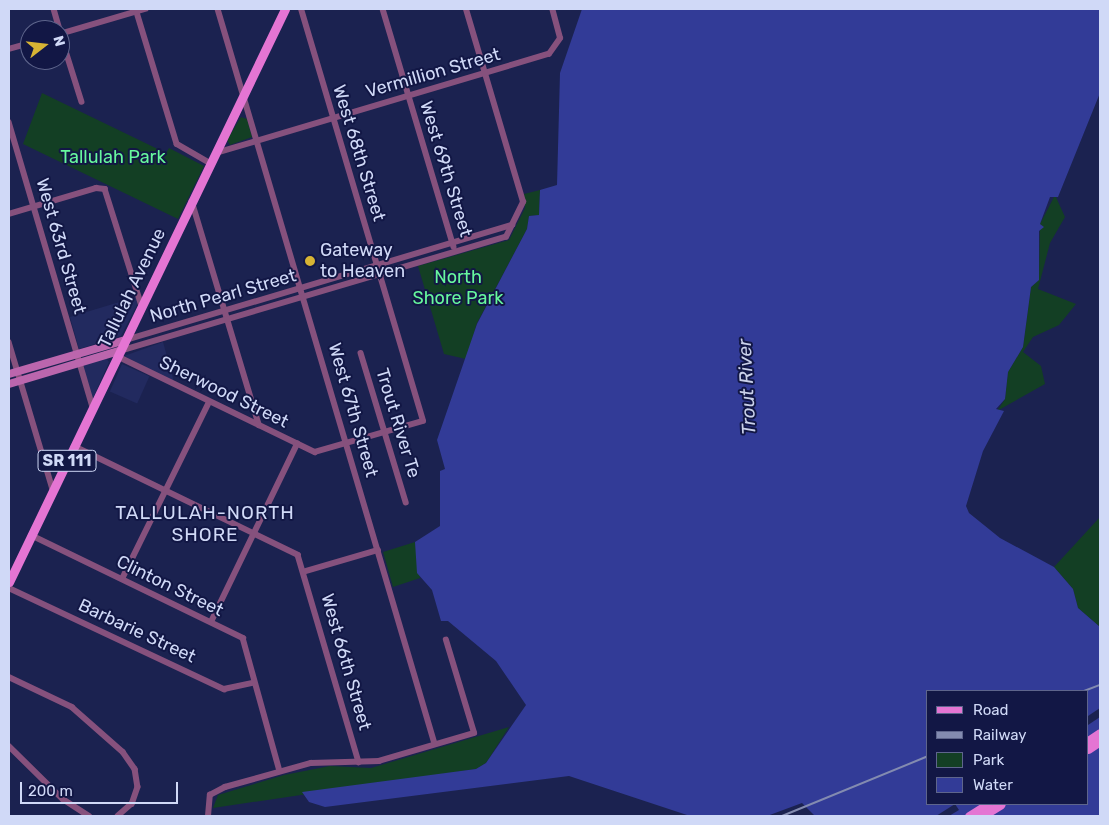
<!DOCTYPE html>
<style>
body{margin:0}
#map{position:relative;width:1109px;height:825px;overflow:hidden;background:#1b2250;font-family:Rubik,sans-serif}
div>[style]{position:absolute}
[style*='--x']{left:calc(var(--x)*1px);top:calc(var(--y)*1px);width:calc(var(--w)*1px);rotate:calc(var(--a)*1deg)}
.built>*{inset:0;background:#222a5f;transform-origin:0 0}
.green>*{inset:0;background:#133f24}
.water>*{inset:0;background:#323b97}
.pier>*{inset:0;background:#1b2250}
.street>*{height:5.5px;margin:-2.75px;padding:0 2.75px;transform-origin:2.75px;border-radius:2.75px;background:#86517d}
.secondary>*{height:8px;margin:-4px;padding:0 4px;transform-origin:4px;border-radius:4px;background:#bb66ad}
.primary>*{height:9px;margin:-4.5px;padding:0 4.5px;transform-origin:4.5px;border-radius:4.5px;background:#e475d3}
.rail>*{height:2px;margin:-1px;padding:0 1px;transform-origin:1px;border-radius:1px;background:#838bb0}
.dots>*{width:14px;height:14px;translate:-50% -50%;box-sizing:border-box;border:2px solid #121745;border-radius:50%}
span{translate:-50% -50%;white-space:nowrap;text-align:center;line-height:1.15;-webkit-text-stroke:4px #121745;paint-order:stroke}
.shield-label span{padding:1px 4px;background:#121745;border:1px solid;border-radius:4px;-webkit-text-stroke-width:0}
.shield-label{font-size:16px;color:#d0d9f7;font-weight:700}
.street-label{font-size:18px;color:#d0d9f7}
.park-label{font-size:18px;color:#67f89d}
.poi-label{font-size:18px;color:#d0d9f7}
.left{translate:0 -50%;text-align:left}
.water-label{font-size:19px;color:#cad1ea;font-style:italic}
.neighbourhood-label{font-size:19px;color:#d0d9f7;letter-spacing:1px}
.frame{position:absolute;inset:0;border:10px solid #d0d9f7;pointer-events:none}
.legend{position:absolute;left:926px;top:690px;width:162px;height:115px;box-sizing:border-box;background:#121745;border:1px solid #5e658c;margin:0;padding:6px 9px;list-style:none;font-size:15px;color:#d0d9f7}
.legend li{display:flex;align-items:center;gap:10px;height:25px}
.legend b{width:25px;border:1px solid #5e658c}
.north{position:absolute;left:20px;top:20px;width:50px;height:50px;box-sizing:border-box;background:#121745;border:1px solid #5e658c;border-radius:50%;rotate:74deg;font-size:14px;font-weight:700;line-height:20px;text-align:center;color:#d0d9f7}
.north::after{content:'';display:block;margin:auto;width:18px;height:22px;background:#d7b434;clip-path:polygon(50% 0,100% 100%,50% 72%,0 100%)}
.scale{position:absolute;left:20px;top:782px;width:158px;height:22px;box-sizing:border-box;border:2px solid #d0d9f7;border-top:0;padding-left:6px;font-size:15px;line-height:18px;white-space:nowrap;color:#d0d9f7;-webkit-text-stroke:4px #121745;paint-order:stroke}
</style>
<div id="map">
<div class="built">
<i style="clip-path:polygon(136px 297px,138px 303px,121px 336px,79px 349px,70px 317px)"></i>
<i style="clip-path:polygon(163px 342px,174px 382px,124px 356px)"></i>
<i style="clip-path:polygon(106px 358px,109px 362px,90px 405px,79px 367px)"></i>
<i style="left:122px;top:364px;width:30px;height:30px;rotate:24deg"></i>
</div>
<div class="green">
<i style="clip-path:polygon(42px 93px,166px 153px,169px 148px,204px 166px,178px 219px,23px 144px)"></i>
<i style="clip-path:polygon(241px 117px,247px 119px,252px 137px,230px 145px,227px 140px)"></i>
<i style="clip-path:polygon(540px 190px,539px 215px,529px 216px,527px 229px,477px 323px,466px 359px,444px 354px,418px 266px,509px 240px,525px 208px,524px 194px)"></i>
<i style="clip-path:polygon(1055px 195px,1065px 217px,1050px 243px,1038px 289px,1076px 304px,1059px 325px,1033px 337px,1023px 352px,1041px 366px,1045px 384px,997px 411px,1005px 399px,1008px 372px,1023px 347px,1031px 287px,1039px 280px,1040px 224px)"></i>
<i style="clip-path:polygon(1100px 517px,1100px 627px,1078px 608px,1073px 589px,1054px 567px)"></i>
<i style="clip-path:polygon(415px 542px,420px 578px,393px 587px,383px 552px)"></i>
<i style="clip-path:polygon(509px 727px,486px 763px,476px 769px,213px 808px,218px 795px,284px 775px,330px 766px,371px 768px)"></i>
</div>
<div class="water">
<i style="clip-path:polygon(evenodd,582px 9px,1100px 9px,1100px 93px,1058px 197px,1050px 197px,1040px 224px,1044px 227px,1039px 231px,1039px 280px,1031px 287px,1023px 347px,1008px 372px,1005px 399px,996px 409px,1004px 411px,983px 451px,966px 506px,969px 513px,1000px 538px,1054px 567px,1073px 589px,1078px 608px,1100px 627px,1100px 816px,815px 816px,802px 803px,767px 816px,690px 816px,569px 776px,325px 807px,309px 802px,302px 792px,476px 769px,486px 763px,526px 705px,496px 661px,448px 621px,441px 621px,432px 590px,417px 573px,415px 542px,440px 526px,440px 471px,445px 469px,437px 440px,477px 324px,527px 229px,529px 216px,539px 215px,540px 190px,557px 185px,560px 73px,582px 9px,928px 691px,1088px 691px,1088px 804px,928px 804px,928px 691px)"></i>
</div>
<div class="pier">
<i style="clip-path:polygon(1100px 708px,1100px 717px,1088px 725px,1088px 716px)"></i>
<i style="clip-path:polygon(955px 804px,959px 810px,949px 816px,936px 816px)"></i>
</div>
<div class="street">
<i style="--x:54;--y:9;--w:22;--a:74"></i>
<i style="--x:136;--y:9;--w:141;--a:73.1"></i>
<i style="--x:177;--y:144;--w:38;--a:30"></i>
<i style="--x:218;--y:9;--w:766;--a:73.55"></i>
<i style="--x:383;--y:9;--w:248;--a:73.4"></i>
<i style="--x:60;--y:32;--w:73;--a:72.6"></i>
<i style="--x:60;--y:34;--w:89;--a:-16.4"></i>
<i style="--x:9;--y:49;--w:22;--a:-16"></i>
<i style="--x:9;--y:122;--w:297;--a:73.6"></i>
<i style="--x:216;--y:153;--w:347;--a:-16.6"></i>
<i style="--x:549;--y:54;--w:19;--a:-55"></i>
<i style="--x:560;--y:38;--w:30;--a:-105"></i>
<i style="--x:192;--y:201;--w:234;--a:73.3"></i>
<i style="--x:9;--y:214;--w:91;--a:-16.6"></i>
<i style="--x:96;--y:188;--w:9;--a:6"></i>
<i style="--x:105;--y:189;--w:123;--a:72.5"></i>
<i style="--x:126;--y:340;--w:403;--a:-16.6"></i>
<i style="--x:9;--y:342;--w:154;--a:73.4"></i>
<i style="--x:120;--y:351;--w:402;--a:-16.5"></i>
<i style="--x:506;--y:237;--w:39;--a:-64"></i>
<i style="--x:523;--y:202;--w:201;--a:-106.5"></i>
<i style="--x:361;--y:353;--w:156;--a:73.2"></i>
<i style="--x:117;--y:356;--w:220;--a:25.9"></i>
<i style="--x:315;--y:452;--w:112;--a:-16"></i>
<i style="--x:423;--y:421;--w:430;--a:-106.5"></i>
<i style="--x:74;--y:446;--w:249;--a:25.9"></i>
<i style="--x:298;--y:555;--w:216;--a:73.6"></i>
<i style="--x:31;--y:535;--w:236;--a:25.9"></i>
<i style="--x:243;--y:638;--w:138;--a:74.5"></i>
<i style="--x:303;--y:572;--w:78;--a:-16.3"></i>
<i style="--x:122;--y:579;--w:197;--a:-63.8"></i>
<i style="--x:9;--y:588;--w:238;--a:25.2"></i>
<i style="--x:224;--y:689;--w:30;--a:-12"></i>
<i style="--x:211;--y:622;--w:198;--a:-64.2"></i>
<i style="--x:9;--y:677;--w:70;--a:25.5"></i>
<i style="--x:72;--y:707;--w:68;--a:41.4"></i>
<i style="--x:123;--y:752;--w:21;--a:55"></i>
<i style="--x:135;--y:769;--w:18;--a:81"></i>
<i style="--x:138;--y:787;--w:18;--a:109"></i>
<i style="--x:132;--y:804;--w:18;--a:139"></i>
<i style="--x:9;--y:746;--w:76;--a:44.5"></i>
<i style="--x:63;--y:799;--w:31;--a:33"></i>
<i style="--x:208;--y:816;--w:21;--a:-85"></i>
<i style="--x:210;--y:795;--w:17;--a:-28"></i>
<i style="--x:225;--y:787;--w:89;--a:-15.6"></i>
<i style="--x:311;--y:763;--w:68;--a:-1.7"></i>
<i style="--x:379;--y:761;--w:99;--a:-16.4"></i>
<i style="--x:474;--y:733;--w:97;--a:-106.8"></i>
</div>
<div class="secondary">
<i style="--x:9;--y:374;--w:121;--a:-16.3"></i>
<i style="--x:9;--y:384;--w:115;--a:-16.7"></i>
</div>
<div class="primary">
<i style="--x:9;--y:582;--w:636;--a:-64.28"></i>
<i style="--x:1088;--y:741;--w:14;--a:-34"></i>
<i style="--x:1088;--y:749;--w:14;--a:-34"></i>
<i style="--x:969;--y:816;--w:22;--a:-32"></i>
<i style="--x:982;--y:816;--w:22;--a:-32"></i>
</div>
<div class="rail">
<i style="--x:1084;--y:691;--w:17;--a:-21"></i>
<i style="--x:782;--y:816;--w:158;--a:-22.3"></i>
</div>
<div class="dots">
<i style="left:310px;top:261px;background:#d7b434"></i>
</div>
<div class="shield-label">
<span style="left:67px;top:461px">SR 111</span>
</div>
<div class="street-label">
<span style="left:433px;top:73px;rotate:-16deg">Vermillion Street</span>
<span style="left:359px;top:153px;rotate:73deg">West 68th Street</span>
<span style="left:446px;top:169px;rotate:73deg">West 69th Street</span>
<span style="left:61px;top:246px;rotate:74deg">West 63rd Street</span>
<span style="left:132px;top:288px;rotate:-64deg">Tallulah Avenue</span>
<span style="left:223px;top:296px;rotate:-16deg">North Pearl Street</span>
<span style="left:224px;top:392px;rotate:26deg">Sherwood Street</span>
<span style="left:353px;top:410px;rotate:74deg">West 67th Street</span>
<span style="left:398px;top:423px;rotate:73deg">Trout River Te</span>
<span style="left:170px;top:586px;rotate:26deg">Clinton Street</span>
<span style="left:137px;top:631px;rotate:25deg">Barbarie Street</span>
<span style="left:346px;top:662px;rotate:74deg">West 66th Street</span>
</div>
<div class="park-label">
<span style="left:113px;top:157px">Tallulah Park</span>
<span style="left:458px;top:288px">North<br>Shore Park</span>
</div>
<div class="poi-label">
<span class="left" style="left:320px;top:261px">Gateway<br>to Heaven</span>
</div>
<div class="water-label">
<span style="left:747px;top:387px;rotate:-93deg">Trout River</span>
</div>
<div class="neighbourhood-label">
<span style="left:205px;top:524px">TALLULAH-NORTH<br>SHORE</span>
</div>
<div class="frame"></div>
<ul class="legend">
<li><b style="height:6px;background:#e475d3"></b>Road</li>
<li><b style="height:6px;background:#838bb0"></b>Railway</li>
<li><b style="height:14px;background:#133f24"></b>Park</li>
<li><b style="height:14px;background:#323b97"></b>Water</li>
</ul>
<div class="north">N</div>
<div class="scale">200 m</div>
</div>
